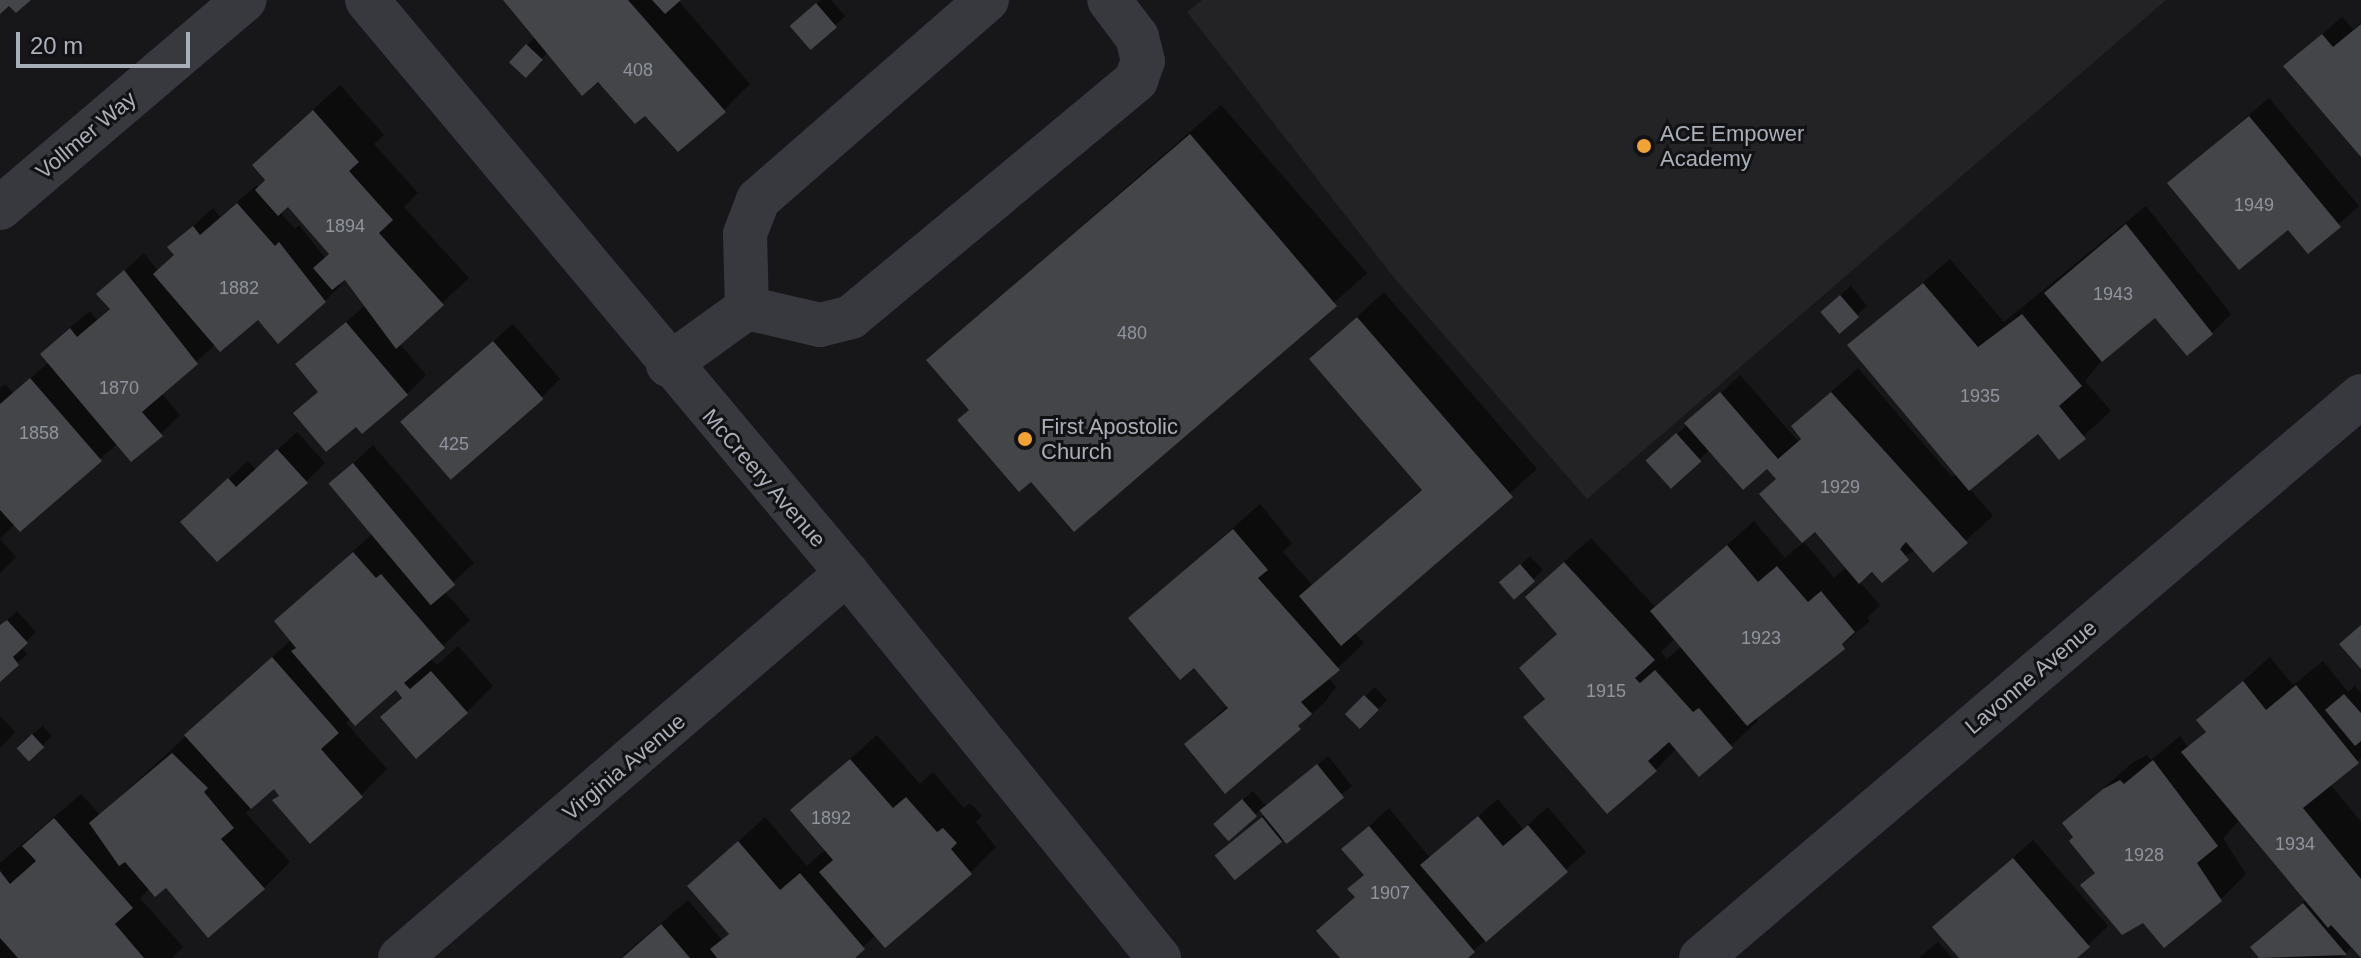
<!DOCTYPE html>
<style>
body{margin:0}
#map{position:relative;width:2361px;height:958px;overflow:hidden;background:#171719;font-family:Helvetica,sans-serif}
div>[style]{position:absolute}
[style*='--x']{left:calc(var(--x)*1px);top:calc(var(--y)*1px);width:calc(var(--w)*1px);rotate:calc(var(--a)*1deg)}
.built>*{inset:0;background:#232326}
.shadow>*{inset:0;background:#0007;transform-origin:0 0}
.building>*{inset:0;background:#434549;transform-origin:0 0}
.minor>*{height:44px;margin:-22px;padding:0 22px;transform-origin:22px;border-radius:22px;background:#38393e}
.dots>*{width:22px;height:22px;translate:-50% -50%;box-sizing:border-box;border:4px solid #121214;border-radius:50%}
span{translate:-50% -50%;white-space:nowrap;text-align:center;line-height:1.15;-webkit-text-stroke:6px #121214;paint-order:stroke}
.number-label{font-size:18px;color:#90949d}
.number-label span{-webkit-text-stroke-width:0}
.poi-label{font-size:22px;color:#a9afb9}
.left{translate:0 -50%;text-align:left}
.street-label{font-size:22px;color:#a9afb9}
.scale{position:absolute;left:16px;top:32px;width:174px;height:36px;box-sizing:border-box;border:4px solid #a9afb9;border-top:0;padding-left:10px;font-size:24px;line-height:28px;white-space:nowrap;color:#a9afb9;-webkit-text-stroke:6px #121214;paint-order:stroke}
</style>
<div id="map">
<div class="built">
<i style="clip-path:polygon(1202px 0,2166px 0,1587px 499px,1395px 279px,1187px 12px)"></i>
</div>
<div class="shadow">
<i style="clip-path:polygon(505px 0,678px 0,750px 84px,724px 110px,645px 113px,548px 52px,525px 76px,511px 62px,535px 37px)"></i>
<i style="clip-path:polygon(821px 0,831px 0,845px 16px,811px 47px,802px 17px)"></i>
<i style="clip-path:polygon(2342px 17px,2353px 29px,2361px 23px,2361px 154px,2286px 66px)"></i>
<i style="clip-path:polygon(evenodd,340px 85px,384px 135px,374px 144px,418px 193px,404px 207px,469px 278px,399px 343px,426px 375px,407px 394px,319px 391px,297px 364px,368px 303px,341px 272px,344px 282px,325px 301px,258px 317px,216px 344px,161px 393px,180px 415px,161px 434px,118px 443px,20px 530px,15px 524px,0 539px,16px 557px,0 573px,0 388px,5px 384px,13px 393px,49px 362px,42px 354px,61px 335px,90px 311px,97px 320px,111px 307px,99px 294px,144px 253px,158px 271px,176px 254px,170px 247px,213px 208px,220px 217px,257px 185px,260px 189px,268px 180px,281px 139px,340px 85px,288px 205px,331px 253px,326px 259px,299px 225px,295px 229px,280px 212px,288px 205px)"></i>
<i style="clip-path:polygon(2269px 98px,2359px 206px,2308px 251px,2288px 227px,2169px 183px)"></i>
<i style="left:1221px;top:105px;width:223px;height:388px;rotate:49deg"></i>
<i style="clip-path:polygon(evenodd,2146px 206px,2231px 314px,2212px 333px,2155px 315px,2105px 357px,2085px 381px,2111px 411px,2060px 457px,2038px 431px,1969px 488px,1993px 516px,1933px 570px,1916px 550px,1859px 581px,1880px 605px,1867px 618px,1870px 621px,1755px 718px,1758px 721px,1700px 774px,1677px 748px,1656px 770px,1526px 717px,1546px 697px,1521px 668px,1559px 632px,1553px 572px,1591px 538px,1656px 608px,1754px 521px,1785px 558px,1804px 542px,1834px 578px,1847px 567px,1767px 466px,1710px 449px,1700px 459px,1649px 461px,1740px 375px,1798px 441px,1802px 437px,1793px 426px,1858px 368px,1952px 477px,1957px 473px,1850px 345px,1950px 259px,2004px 322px,2146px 206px,1675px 638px,1682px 646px,1667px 659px,1661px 652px,1675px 638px)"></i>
<i style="clip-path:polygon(1851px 286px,1867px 306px,1857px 315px,1832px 302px)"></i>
<i style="clip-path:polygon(1384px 292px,1537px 469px,1354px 632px,1364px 643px,1328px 677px,1336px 687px,1325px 702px,1226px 791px,1186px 744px,1228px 705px,1195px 665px,1131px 618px,1260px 504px,1292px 543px,1283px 552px,1313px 586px,1423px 488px,1338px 334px)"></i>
<i style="clip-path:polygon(513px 324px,560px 379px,541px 398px,402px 421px)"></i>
<i style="clip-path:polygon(297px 432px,325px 463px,306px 482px,201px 503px,248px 461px,256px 470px)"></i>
<i style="clip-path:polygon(373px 445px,474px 563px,444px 591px,470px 620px,430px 658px,437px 665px,458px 646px,493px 686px,467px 712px,382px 717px,403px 696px,396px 687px,351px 718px,346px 723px,387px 769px,361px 795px,281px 795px,274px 786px,259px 800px,246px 813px,290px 862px,264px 888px,166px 886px,150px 888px,140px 898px,183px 947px,172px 958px,0 958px,0 863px,81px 794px,100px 815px,292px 639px,276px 622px,373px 533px,331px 484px)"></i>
<i style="clip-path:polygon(1530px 556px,1543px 570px,1514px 597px,1512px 573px)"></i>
<i style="clip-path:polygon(17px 611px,36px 632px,21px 647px,27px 654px,0 679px,0 627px)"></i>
<i style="clip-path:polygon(2270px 657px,2293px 685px,2323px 661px,2348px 692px,2355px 686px,2361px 693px,2361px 758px,2330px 784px,2361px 822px,2361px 958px,2351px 948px,2340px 958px,2262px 958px,2253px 948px,2308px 898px,2241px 819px,2223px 838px,2246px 874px,2220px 900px,2143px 921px,2083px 885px,2096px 871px,2064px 823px,2132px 763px,2147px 755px,2151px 760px,2180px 736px,2189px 748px,2207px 730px,2199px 720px)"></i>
<i style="left:1375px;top:687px;width:18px;height:38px;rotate:47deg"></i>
<i style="clip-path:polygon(0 716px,15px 732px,0 748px)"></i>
<i style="clip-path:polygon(43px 726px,52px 736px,42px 746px,28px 738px)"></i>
<i style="clip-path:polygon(877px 735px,920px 784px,933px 772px,964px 808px,970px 803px,982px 816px,976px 822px,996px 847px,971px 872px,876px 935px,851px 958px,620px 958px,688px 900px,722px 940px,730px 932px,690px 886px,765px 817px,807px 866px,826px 849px,793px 810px)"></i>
<i style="clip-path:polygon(1328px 756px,1352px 786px,1236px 877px,1228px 846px,1265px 814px,1261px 809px,1256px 814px,1226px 815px,1253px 791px,1267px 807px)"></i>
<i style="clip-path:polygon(1498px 799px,1523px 829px,1548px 807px,1586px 852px,1465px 958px,1342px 958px,1366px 874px,1344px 849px,1389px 808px,1430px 858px)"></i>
<i style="clip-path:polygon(2033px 840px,2108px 926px,2075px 958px,1961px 958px,1935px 927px)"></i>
<i style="clip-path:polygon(1938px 942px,1952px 958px,1919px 958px)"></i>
</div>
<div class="building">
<i style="clip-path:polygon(0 0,31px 0,16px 13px,9px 6px,0 14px)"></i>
<i style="clip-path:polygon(503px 0,628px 0,726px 112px,678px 152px,645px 116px,635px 124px,598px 82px,582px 96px)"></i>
<i style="clip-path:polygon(652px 0,681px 0,665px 14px)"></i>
<i style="left:816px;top:3px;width:32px;height:35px;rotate:49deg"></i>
<i style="clip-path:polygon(2361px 24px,2361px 157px,2283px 66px,2322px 34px,2333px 47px)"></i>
<i style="left:526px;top:44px;width:23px;height:25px;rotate:43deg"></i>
<i style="clip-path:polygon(313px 110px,359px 162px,349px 171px,393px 220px,379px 233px,444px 305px,396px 349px,345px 280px,332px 290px,313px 268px,329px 254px,288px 207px,278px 216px,255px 190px,265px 180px,252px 165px)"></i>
<i style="clip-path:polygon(2249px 116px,2341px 227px,2308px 254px,2288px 230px,2239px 270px,2167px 183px)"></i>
<i style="clip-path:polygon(1190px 134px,1337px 306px,1074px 532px,1031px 482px,1019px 492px,957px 420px,969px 410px,926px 360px)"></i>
<i style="clip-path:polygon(237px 203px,275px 246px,279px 242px,326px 302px,278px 344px,258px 320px,220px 352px,153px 274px,174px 255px,167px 247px,193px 226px,200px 235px)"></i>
<i style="clip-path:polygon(2126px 224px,2213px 334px,2187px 356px,2155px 318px,2102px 362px,2044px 293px)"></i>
<i style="clip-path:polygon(124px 270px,198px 364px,142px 412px,163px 436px,131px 462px,40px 354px,70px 328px,77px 337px,110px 309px,96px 294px)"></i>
<i style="clip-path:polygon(1923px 283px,1978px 347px,2022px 314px,2082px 386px,2059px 406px,2086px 439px,2059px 460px,2038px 434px,1969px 491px,1847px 345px)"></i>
<i style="left:1840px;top:295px;width:29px;height:26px;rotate:49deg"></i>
<i style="clip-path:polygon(1357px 317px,1513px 497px,1341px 646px,1299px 596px,1422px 490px,1309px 359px)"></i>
<i style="clip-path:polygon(346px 322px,408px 395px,362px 434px,356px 427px,326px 452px,293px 413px,318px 392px,295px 364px)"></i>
<i style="left:493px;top:341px;width:77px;height:123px;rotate:49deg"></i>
<i style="clip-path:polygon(30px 378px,102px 461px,20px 532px,0 510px,0 404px)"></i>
<i style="clip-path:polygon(1720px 392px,1778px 459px,1801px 439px,1791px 426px,1831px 392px,1968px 543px,1933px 573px,1906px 542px,1900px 549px,1909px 560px,1882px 583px,1872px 572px,1859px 584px,1815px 532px,1802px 543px,1759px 494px,1776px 479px,1767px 469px,1743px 490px,1684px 423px)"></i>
<i style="left:1676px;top:433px;width:38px;height:41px;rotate:48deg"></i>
<i style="clip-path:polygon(277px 449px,308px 483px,217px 562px,180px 522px,228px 478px,236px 487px)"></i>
<i style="left:353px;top:463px;width:159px;height:32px;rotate:50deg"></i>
<i style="clip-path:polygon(1233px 529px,1268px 570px,1258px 578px,1340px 670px,1301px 702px,1312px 714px,1298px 726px,1301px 729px,1225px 794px,1184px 744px,1228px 708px,1194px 668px,1180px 680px,1128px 618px)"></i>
<i style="clip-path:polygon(1727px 545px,1758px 582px,1777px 566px,1808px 602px,1821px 591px,1855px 632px,1842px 644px,1845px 649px,1747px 726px,1650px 611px)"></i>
<i style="clip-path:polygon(353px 552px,376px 578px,381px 574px,445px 648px,404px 683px,410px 689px,431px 671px,468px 713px,416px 759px,380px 717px,402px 698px,396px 690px,355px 726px,291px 651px,296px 648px,274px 621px)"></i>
<i style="clip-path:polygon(1564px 562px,1655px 660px,1635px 678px,1640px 683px,1655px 670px,1693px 712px,1699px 708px,1733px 748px,1699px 777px,1669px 742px,1648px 761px,1657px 771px,1607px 814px,1523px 717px,1545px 699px,1519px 668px,1557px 634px,1525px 597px)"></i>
<i style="left:1520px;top:564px;width:23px;height:28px;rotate:49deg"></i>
<i style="clip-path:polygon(7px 620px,28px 643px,13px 657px,19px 665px,0 682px,0 625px)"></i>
<i style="clip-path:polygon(2361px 625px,2361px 669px,2339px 644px)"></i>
<i style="clip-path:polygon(272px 657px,339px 733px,321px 749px,363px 797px,310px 844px,272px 800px,279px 796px,274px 789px,251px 809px,184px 735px)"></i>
<i style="clip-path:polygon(2243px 681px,2266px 710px,2296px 685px,2359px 763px,2303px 808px,2361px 879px,2361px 958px,2331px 925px,2328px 928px,2181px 752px,2206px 732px,2196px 720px)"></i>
<i style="clip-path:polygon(2344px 694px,2361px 713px,2361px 741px,2355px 746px,2325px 710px)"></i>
<i style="left:1364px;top:695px;width:21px;height:27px;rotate:45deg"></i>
<i style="left:32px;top:734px;width:18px;height:21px;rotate:47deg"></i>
<i style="clip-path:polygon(172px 753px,208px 788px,204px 792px,234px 828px,221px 839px,265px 889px,208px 938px,166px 888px,155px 897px,125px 862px,119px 866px,89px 823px)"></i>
<i style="clip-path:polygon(850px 759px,893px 808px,906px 797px,937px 832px,943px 828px,957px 843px,951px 849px,972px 874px,885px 948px,819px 872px,833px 860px,790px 810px)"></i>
<i style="clip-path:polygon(2153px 760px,2218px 846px,2197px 863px,2222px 901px,2164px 948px,2143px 923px,2122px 935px,2080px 885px,2095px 873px,2069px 841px,2073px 837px,2062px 823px,2103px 789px,2120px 780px,2124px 784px)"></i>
<i style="left:1317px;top:764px;width:43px;height:74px;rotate:51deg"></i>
<i style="left:1242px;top:799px;width:23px;height:38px;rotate:49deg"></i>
<i style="clip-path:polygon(1478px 816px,1503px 846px,1528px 825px,1568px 872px,1486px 942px,1420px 865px)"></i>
<i style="left:1262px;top:817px;width:32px;height:61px;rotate:51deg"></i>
<i style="clip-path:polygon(54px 818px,133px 908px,115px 924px,144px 958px,18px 958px,0 938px,0 871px,10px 884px,36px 861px,22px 846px)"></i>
<i style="clip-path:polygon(1369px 826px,1475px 952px,1468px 958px,1340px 958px,1316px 931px,1355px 897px,1347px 889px,1364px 875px,1341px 849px)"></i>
<i style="clip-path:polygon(738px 841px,780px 890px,800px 873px,865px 949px,855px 958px,717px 958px,710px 949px,729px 934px,687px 886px)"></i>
<i style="clip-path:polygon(2013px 858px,2090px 947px,2077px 958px,1959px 958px,1932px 927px)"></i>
<i style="clip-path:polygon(2303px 903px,2347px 955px,2259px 958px,2250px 947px)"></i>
<i style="clip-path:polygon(661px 924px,690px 958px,622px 958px)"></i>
</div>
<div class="minor">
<i style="--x:367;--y:0;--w:747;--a:50.05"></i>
<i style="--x:847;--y:573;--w:496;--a:51"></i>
<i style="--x:987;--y:0;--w:304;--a:138.9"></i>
<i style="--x:758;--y:200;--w:36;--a:111"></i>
<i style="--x:745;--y:234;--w:74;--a:88.5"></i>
<i style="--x:747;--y:308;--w:75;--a:13.1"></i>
<i style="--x:820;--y:325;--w:32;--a:-14"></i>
<i style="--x:851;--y:317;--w:371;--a:-39.7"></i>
<i style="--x:1136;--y:80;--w:20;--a:-70"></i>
<i style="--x:1143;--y:61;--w:25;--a:-104"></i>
<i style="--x:1137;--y:37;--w:46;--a:-127.1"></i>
<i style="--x:0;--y:208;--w:321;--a:-40.4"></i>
<i style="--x:668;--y:365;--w:97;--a:-35.8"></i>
<i style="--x:400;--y:958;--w:590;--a:-40.74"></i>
<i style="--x:1701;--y:958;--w:867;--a:-40.41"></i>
</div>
<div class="dots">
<i style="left:1644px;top:146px;background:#f1a237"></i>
<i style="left:1025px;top:439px;background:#f1a237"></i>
</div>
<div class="number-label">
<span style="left:638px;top:70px">408</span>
<span style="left:2254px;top:205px">1949</span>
<span style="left:345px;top:226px">1894</span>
<span style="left:239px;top:288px">1882</span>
<span style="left:2113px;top:294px">1943</span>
<span style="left:1132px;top:333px">480</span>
<span style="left:119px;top:388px">1870</span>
<span style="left:1980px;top:396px">1935</span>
<span style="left:39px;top:433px">1858</span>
<span style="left:454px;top:444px">425</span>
<span style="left:1840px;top:487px">1929</span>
<span style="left:1761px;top:638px">1923</span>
<span style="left:1606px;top:691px">1915</span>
<span style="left:831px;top:818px">1892</span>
<span style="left:2295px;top:844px">1934</span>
<span style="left:2144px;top:855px">1928</span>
<span style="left:1390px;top:893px">1907</span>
</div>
<div class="poi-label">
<span class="left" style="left:1660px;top:146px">ACE Empower<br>Academy</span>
<span class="left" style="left:1041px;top:439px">First Apostolic<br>Church</span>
</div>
<div class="street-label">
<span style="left:86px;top:135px;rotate:-40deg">Vollmer Way</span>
<span style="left:764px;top:478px;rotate:49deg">McCreery Avenue</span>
<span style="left:2031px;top:677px;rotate:-40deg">Lavonne Avenue</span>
<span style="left:624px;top:767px;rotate:-40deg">Virginia Avenue</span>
</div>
<div class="scale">20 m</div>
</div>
